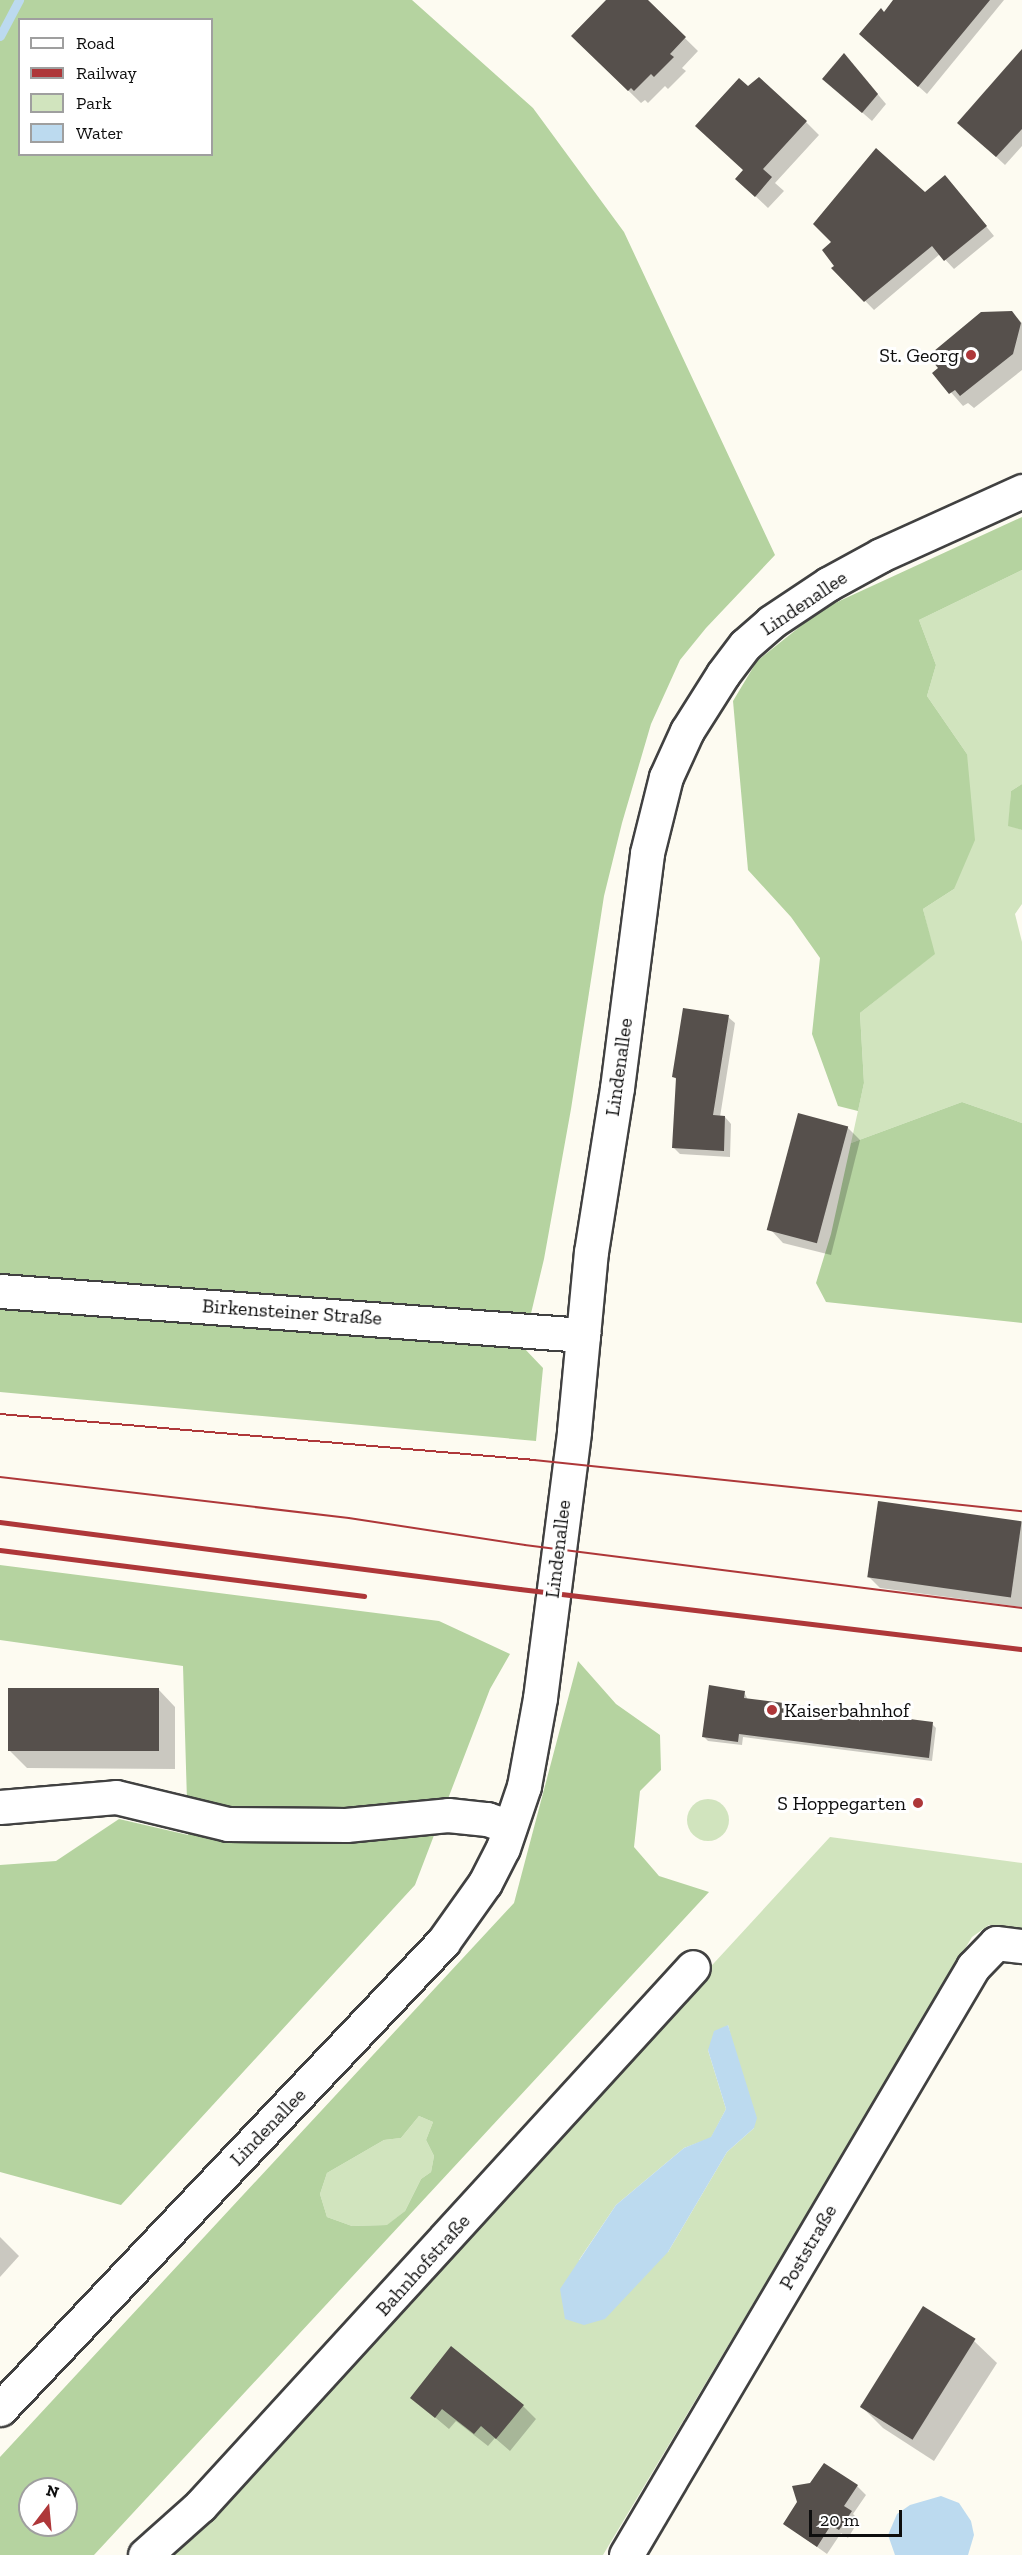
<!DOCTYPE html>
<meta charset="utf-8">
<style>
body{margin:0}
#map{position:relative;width:1022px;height:2555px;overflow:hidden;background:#fdfbf1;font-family:"Zilla Slab",serif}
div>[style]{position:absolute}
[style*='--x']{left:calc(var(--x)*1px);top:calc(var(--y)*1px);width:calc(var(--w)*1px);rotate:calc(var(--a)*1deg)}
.green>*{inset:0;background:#d1e4be}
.round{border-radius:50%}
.forest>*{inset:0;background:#b5d3a0}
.water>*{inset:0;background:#bcdaef}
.shadow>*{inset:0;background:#0003}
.stream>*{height:9px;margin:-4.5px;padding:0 4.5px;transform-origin:4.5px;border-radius:4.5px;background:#bcdaef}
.building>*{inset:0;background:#56504c;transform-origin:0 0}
.roads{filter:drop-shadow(2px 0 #414141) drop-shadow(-2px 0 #414141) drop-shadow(0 2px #414141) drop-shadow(0 -2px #414141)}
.minor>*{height:33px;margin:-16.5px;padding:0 16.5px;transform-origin:16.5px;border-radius:16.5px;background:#fff}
.tram>*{height:1.5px;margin:-0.75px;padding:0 0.75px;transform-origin:0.75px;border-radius:0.75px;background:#ae3739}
.rail>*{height:4.5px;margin:-2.25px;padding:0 2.25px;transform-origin:2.25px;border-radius:2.25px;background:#ae3739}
.dots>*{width:16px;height:16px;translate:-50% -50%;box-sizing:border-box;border:3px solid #fff;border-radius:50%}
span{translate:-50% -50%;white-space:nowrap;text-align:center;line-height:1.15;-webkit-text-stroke:6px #fff;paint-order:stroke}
.poi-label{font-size:20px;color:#0e0e0e}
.right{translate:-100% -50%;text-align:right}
.left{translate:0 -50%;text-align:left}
.street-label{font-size:20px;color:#0e0e0e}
.legend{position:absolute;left:18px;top:18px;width:195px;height:138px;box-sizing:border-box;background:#fff;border:2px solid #9f9f9f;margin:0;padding:8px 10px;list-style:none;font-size:18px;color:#0e0e0e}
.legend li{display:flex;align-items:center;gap:12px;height:30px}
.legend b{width:30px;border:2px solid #9f9f9f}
.north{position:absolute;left:18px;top:2477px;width:60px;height:60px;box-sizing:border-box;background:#fff;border:2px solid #9f9f9f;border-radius:50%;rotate:16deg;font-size:16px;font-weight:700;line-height:24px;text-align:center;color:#0e0e0e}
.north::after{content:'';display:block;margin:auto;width:21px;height:27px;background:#ae3739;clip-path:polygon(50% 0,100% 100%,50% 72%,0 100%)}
.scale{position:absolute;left:809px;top:2510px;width:93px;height:27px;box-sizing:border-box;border:3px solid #0e0e0e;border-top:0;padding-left:8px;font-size:18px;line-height:21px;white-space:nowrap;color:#0e0e0e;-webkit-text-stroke:4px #fff;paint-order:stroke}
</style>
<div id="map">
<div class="green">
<i style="clip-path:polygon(1022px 570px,1022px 784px,1011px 791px,1009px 825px,1022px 830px,1022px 904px,1015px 914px,1022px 942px,1022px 1123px,962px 1102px,851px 1143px,864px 1083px,860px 1013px,934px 954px,923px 909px,954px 889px,967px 754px,927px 696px,936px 665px,919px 620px)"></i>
<i class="round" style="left:687px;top:1799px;width:42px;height:42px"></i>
<i style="clip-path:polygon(evenodd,830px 1837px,1022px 1863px,1022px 1929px,989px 1925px,972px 1937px,603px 2555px,169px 2555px,830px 1837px,728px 2025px,754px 2128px,727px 2152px,668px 2252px,579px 2260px,616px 2205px,684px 2148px,711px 2138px,726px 2109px,708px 2050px,728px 2025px)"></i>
<i style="clip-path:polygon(419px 2116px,433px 2122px,426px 2140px,434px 2156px,431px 2172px,421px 2179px,405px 2211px,388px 2225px,352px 2226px,327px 2217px,320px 2194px,327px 2173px,384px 2140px,401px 2138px)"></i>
</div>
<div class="forest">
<i style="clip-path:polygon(evenodd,0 0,412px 0,533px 108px,624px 232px,775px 555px,706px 628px,680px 660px,651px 724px,622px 823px,604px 896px,571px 1109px,544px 1259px,523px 1347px,543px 1368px,536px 1441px,0 1392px,0 0,20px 20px,212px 20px,212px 154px,20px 154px,20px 20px)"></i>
<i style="clip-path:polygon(1022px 517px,1022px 570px,919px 620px,936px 665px,927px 696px,967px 754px,975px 840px,954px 889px,923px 909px,935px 954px,860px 1013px,864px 1083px,858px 1111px,838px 1106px,812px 1034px,820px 958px,791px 917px,748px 870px,733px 701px,757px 661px,822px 609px)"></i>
<i style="clip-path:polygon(1022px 784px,1022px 830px,1008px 826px,1011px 791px)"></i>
<i style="clip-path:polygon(962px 1102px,1022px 1123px,1022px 1323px,826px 1302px,816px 1283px,831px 1234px,851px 1143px)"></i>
<i style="clip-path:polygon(0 1565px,439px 1621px,510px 1654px,490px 1689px,415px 1885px,121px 2205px,0 2172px,0 1865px,56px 1861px,119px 1819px,188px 1835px,183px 1666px,0 1640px)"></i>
<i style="clip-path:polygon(evenodd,578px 1661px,616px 1704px,660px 1735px,661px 1770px,640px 1791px,634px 1847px,659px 1876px,709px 1892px,94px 2555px,0 2555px,0 2457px,514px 1903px,578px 1661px,419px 2116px,433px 2122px,426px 2140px,434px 2156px,431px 2172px,421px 2179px,405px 2211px,387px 2225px,352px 2226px,327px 2217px,320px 2194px,327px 2173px,384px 2140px,401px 2138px,419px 2116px,578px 1661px,30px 2489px,66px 2489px,66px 2525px,30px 2525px,30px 2489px)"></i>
</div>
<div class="water">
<i style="clip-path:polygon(728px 2025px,757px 2118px,754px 2128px,727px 2152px,668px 2252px,605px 2319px,584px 2325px,565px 2319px,560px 2289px,616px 2205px,684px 2148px,711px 2137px,726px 2109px,708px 2050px,714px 2031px)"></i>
<i style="clip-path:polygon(941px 2496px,959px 2503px,971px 2521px,974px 2535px,968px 2555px,895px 2555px,888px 2535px,897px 2514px,910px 2505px)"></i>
</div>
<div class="shadow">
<i style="clip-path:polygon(608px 0,646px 0,698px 51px,682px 68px,686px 71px,668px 89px,665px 86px,648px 103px,645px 100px,641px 103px,573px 36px)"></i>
<i style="clip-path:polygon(895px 0,1004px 0,927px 94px,869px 42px,884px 14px)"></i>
<i style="clip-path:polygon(1022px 51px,1022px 146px,1005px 165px,968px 131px)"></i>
<i style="clip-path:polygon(852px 64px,886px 104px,872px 121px,824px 79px)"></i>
<i style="clip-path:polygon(748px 88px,806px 122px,819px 135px,775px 183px,784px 191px,768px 208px,750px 191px,745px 171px)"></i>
<i style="clip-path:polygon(953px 186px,994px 236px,954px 269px,940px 254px,874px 310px,833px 268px)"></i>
<i style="clip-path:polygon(1011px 312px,1022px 323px,1022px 370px,974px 408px,968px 403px,963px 406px,934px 373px)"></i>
<i style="clip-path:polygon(728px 1017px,735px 1023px,720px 1117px,725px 1117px,731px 1124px,730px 1157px,680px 1154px,673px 1147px,677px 1080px,673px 1076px)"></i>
<i style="clip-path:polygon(847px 1127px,860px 1140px,831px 1255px,783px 1243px,770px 1229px)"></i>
<i style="clip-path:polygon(1022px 1522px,1022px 1607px,880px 1588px,869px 1577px)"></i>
<i style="clip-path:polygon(159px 1690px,175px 1707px,175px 1769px,27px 1768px,10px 1751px)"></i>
<i style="clip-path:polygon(744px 1692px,748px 1700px,932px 1724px,936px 1728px,932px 1761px,743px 1737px,742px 1745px,708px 1741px,704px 1737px)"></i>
<i style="clip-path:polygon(0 2237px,19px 2256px,0 2277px)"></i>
<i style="clip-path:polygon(974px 2341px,997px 2363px,934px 2461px,883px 2428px,860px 2405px)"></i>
<i style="clip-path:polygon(412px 2398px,523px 2406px,536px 2419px,510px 2451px,495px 2438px,488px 2446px,456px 2421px,449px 2429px)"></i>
<i style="clip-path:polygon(857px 2486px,866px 2495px,853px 2514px,859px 2520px,848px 2538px,841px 2533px,827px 2554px,785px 2524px)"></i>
</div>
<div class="stream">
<i style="--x:0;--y:36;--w:41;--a:-62.2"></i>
</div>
<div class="building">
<i style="clip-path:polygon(606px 0,648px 0,686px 37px,670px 54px,674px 57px,654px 77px,651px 74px,634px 91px,631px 88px,628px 91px,571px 36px)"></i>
<i style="clip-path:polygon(893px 0,990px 0,918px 87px,859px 34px,881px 8px,884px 12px)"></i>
<i style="clip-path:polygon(1022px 49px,1022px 129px,996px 157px,957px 123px)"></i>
<i style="clip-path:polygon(844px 53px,878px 94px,862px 113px,822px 79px)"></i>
<i style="clip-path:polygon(759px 77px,807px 121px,763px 169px,772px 177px,755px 197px,735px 179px,743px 170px,695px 126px,739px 78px,748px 86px)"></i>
<i style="clip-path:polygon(876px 148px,925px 192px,945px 175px,987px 226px,944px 261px,932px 246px,864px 302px,831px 268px,834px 266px,822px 250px,831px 242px,813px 224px)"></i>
<i style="clip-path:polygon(1012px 311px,1021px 323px,1013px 354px,960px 396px,955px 390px,949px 394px,932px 373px,938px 368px,928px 356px,981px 312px)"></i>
<i style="clip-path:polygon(683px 1008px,729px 1015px,713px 1115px,725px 1116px,724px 1151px,672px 1148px,676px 1078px,672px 1077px)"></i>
<i style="left:798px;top:1113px;width:52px;height:121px;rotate:15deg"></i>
<i style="left:878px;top:1501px;width:145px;height:77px;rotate:8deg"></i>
<i style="clip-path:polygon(709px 1685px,745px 1691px,744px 1698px,933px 1722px,929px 1758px,739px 1734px,738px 1742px,702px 1737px)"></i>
<i style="left:8px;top:1688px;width:151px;height:63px"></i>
<i style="left:923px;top:2306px;width:62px;height:119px;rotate:32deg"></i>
<i style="clip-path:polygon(451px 2346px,524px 2405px,496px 2439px,481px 2426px,474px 2434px,442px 2409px,435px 2418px,410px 2398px)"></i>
<i style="clip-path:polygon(824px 2463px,858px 2485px,844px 2506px,852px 2511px,839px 2530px,831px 2525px,817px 2547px,783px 2524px,797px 2502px,792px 2486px,810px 2483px)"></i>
</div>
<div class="roads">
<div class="minor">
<i style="--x:0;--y:1291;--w:585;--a:4.32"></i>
<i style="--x:0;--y:1807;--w:116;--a:-4.9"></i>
<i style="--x:116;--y:1797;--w:115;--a:13.6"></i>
<i style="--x:228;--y:1824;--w:118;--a:0.5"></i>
<i style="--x:346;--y:1825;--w:102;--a:-5.6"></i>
<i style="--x:448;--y:1815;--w:39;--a:6"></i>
<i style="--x:487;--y:1819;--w:24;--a:19"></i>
<i style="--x:0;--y:2409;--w:644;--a:-46.51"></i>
<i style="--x:443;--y:1942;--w:72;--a:-54.6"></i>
<i style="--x:485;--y:1883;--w:39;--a:-63"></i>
<i style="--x:503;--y:1848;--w:65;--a:-71.3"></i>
<i style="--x:524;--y:1786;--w:89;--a:-79.7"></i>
<i style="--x:540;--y:1698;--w:269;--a:-82.7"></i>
<i style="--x:574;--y:1431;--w:180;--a:-84.6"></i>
<i style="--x:591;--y:1252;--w:166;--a:-81"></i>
<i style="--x:617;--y:1088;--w:237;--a:-82.7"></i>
<i style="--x:647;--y:853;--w:78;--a:-76"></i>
<i style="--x:666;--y:777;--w:51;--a:-65.5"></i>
<i style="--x:687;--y:731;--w:67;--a:-57.7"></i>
<i style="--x:723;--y:674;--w:36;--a:-53"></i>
<i style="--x:745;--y:645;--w:35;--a:-41"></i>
<i style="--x:771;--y:622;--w:69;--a:-33.7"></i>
<i style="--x:828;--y:584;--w:60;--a:-28.7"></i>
<i style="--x:881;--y:555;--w:155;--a:-24.4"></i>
<i style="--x:145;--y:2555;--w:74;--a:-41.7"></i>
<i style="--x:200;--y:2506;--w:730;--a:-47.55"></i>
<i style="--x:626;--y:2555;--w:683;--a:-59.45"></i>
<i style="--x:973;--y:1967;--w:33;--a:-46"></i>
<i style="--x:996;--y:1943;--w:26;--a:7"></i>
</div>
</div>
<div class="tram">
<i style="--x:0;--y:1414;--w:537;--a:4.91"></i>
<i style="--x:535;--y:1460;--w:490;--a:6"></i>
<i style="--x:0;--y:1477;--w:351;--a:6.7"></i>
<i style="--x:349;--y:1518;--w:178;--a:8.7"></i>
<i style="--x:525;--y:1545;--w:501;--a:7.22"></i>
</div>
<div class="rail">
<i style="--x:0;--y:1522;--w:524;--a:7.34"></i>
<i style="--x:520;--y:1589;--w:506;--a:6.82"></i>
<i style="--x:0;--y:1550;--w:367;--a:7.2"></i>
</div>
<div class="dots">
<i style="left:971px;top:355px;background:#ae3739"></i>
<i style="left:772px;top:1710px;background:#ae3739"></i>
<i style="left:918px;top:1803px;background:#ae3739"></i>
</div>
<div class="poi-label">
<span class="right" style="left:959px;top:355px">St. Georg</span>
<span class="left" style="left:784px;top:1710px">Kaiserbahnhof</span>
<span class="right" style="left:906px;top:1803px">S Hoppegarten</span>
</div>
<div class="street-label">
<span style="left:804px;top:603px;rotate:-34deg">Lindenallee</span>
<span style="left:619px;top:1067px;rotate:-82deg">Lindenallee</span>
<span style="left:292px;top:1312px;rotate:4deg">Birkensteiner Straße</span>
<span style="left:558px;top:1549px;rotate:-83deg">Lindenallee</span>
<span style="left:268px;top:2127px;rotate:-46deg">Lindenallee</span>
<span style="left:808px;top:2247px;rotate:-60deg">Poststraße</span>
<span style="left:423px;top:2265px;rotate:-48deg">Bahnhofstraße</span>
</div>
<ul class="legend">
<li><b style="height:8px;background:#fff"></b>Road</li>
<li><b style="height:8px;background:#ae3739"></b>Railway</li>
<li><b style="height:16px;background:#d1e4be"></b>Park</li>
<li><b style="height:16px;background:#bcdaef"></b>Water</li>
</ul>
<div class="north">N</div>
<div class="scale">20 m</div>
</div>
